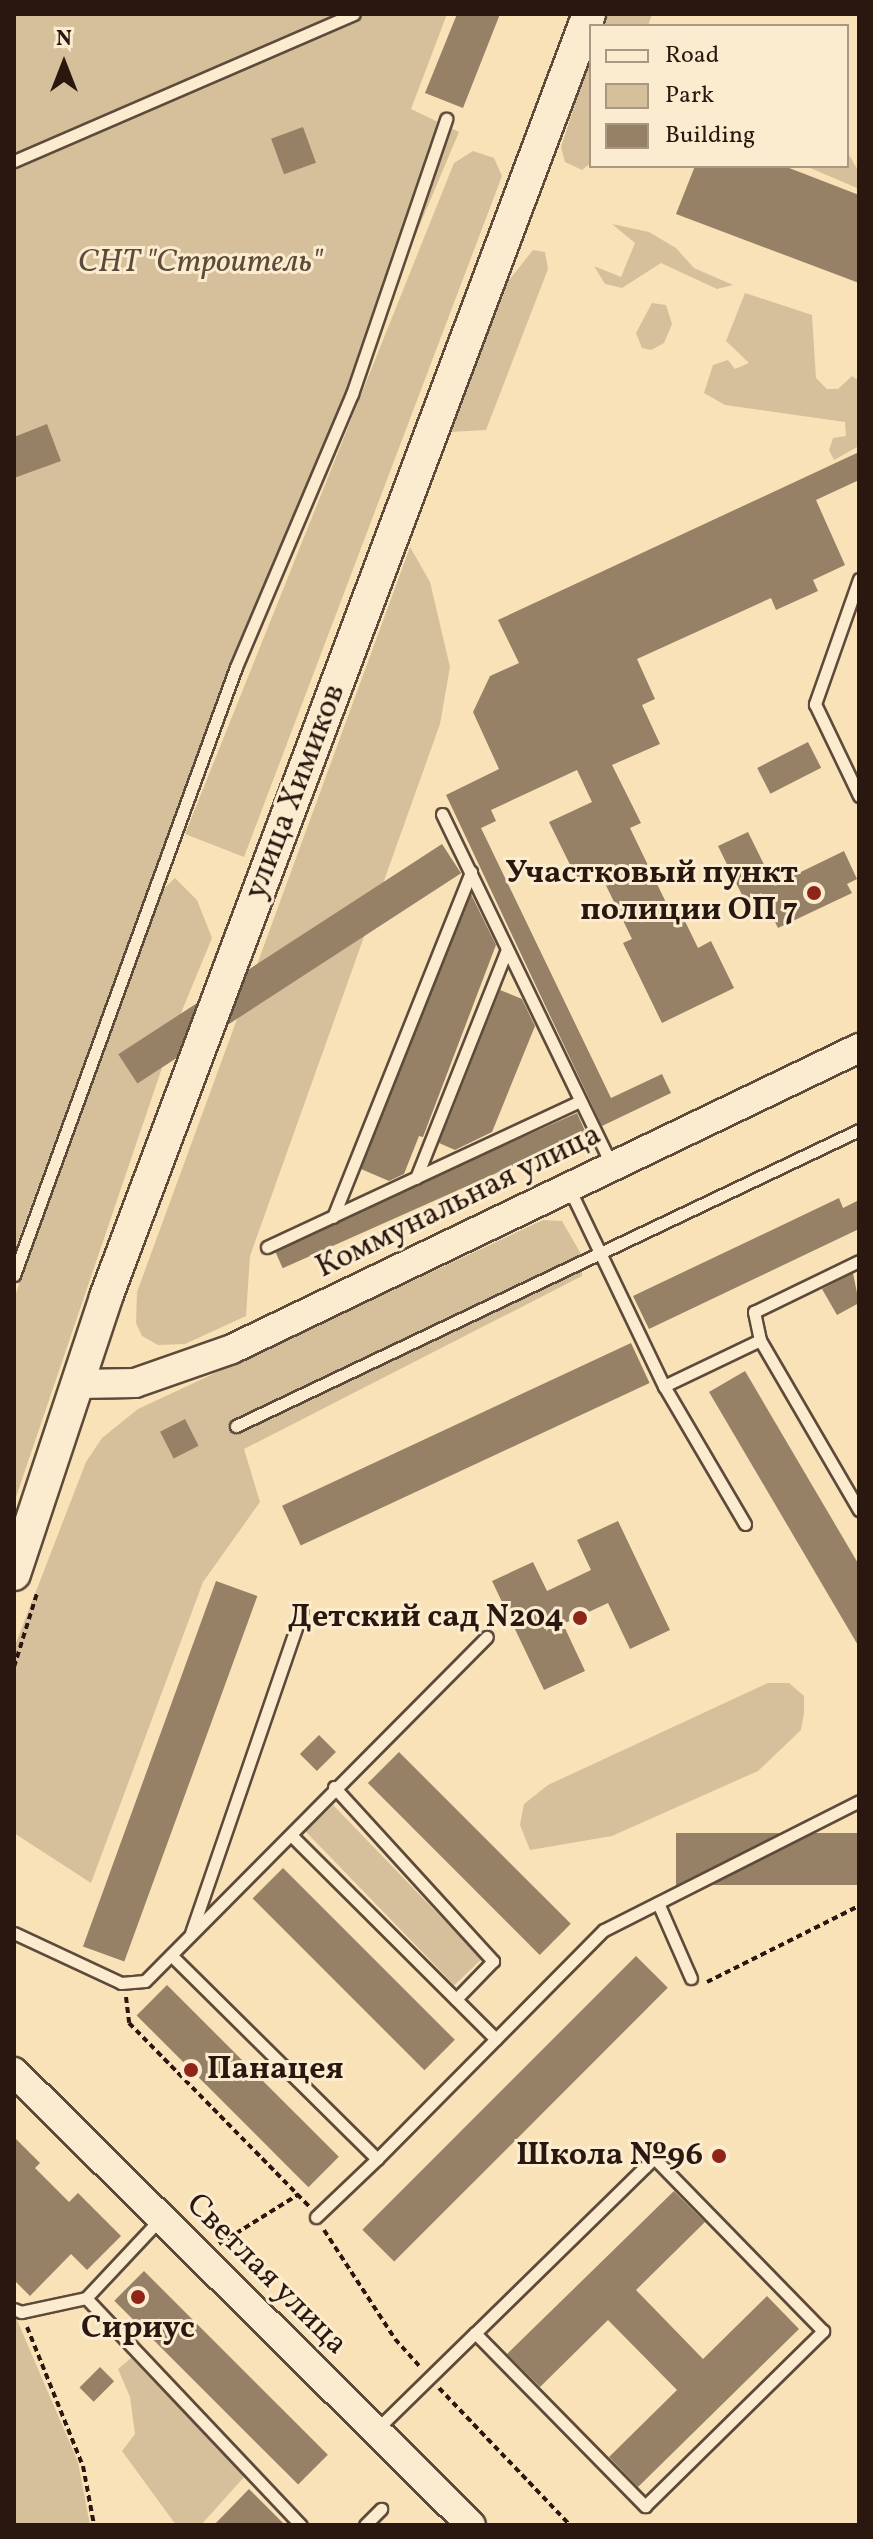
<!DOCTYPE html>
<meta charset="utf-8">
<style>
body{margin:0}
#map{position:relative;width:873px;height:2539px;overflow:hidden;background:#f9e2b7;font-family:Vollkorn,serif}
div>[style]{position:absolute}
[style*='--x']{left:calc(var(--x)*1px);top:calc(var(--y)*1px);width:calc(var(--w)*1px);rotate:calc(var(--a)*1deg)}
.green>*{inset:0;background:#d6c09b;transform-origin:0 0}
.building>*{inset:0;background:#968167;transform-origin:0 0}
.path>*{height:4px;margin-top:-2px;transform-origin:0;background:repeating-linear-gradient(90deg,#2a1810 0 6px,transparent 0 10px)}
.roads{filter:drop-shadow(2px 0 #5e4a3a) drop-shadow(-2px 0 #5e4a3a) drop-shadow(0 2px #5e4a3a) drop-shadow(0 -2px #5e4a3a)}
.service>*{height:11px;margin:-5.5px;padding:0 5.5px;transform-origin:5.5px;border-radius:5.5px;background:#fbecd0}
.tertiary>*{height:28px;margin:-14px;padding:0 14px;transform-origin:14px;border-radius:14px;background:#fbecd0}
.secondary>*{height:32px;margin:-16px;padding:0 16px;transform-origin:16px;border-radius:16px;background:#fbecd0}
.dots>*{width:22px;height:22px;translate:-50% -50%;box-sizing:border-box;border:4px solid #fbecd0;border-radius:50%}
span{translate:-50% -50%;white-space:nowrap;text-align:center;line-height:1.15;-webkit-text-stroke:6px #fbecd0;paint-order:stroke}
.park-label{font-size:32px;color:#5e4a3a;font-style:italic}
.street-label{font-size:32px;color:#2a1810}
.poi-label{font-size:32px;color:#2a1810;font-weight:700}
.right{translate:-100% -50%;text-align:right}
.left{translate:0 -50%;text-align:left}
.frame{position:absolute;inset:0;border:16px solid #2a1810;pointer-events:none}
.legend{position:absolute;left:589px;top:24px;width:260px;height:144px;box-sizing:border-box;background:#fbecd0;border:2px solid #a79783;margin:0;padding:10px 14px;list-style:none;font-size:24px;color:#2a1810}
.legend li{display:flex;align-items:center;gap:16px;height:40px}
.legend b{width:40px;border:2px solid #a79783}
.north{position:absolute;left:24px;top:24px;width:80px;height:80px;-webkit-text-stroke:6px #fbecd0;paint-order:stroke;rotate:0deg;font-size:22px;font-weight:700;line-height:32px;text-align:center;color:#2a1810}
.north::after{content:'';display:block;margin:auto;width:28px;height:36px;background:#2a1810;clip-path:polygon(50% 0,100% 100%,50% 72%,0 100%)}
</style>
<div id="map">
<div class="green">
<i style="clip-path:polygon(14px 14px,447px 14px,411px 109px,459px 132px,213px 715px,14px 1252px)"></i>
<i style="clip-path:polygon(606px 14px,652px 14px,648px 26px,602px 26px)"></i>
<i style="clip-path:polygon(591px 55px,591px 163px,582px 170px,565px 162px,561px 147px)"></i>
<i style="clip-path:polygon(473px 151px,494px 158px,502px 176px,244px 857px,185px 834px,454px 163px)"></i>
<i style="clip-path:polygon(849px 155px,858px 170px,857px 188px,808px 167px,847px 166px)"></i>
<i style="clip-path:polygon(612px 224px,649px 232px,676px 248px,694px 268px,733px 285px,717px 289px,661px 263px,622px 288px,605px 284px,594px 266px,621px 277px,635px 243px)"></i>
<i style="clip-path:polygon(533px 250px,545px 252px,548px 269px,486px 430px,450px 432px,506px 284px)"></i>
<i style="clip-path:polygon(745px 293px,812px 315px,816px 378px,827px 389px,838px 389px,852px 376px,859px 381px,859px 446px,834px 460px,829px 450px,833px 438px,846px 436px,845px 422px,725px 405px,704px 393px,713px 365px,728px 360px,735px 369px,749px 363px,726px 341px)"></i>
<i style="clip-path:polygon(652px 303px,666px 305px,672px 324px,664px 343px,651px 350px,642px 348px,636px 333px)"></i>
<i style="clip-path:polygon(410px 547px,430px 582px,450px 667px,440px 724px,250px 1256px,246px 1316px,185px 1344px,158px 1345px,142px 1336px,136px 1323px,137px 1292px)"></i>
<i style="clip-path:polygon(175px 878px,197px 900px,212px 938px,179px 1018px,14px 1503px,14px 1299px,156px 896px)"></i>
<i style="clip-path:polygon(543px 1220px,562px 1221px,581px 1254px,582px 1276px,244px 1449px,260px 1502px,203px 1582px,91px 1883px,14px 1833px,14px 1648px,86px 1462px,102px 1438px,138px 1409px)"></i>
<i style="clip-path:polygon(768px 1683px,789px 1683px,804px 1696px,804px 1713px,801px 1730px,758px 1771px,612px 1836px,530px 1850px,520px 1825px,524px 1804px,548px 1785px)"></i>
<i style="left:333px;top:1805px;width:214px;height:38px;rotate:46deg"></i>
<i style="clip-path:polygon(14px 2313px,78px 2462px,90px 2525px,14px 2525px)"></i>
<i style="clip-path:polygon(131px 2358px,245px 2476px,201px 2525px,176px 2525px,122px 2451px,135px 2434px,130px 2397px,118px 2369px)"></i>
</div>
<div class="building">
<i style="clip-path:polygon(457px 14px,500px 14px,463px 108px,425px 93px)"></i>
<i style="left:303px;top:127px;width:38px;height:34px;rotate:70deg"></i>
<i style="clip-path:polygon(695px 166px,784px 166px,859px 195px,859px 283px,676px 214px)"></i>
<i style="clip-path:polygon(47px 424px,61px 461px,14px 478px,14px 437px)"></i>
<i style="clip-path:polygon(859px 452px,859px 480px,816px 500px,845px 565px,813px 580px,818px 591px,776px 610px,771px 598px,637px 659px,655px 699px,642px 705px,660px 744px,612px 765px,641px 823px,630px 828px,673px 917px,681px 913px,698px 948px,711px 941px,734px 988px,662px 1023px,623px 943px,632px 939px,598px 869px,577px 879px,549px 822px,592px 802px,577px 770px,491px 810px,496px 821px,481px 828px,611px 1098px,662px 1074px,671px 1093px,602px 1126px,446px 795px,499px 769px,473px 712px,490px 676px,519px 663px,498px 620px)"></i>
<i style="left:808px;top:742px;width:29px;height:57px;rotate:63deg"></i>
<i style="clip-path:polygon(748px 832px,774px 885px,844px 851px,857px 879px,847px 884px,852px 893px,778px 928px,761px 893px,745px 901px,718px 846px)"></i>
<i style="left:442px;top:844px;width:35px;height:386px;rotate:57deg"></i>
<i style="clip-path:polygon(471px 894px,496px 945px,423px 1137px,419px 1136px,404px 1174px,389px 1181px,361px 1169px)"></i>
<i style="clip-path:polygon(500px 990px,522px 999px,535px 1026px,492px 1132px,455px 1150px,439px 1143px)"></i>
<i style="left:577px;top:1113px;width:22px;height:332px;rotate:66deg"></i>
<i style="clip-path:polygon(839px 1198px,843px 1208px,859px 1200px,859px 1229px,649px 1329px,633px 1296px)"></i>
<i style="clip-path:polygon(853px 1273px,859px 1303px,837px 1315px,822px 1289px)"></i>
<i style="left:631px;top:1343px;width:44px;height:385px;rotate:65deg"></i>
<i style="clip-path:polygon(745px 1371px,859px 1565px,859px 1647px,709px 1392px)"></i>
<i style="left:185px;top:1419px;width:30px;height:28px;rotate:63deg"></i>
<i style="clip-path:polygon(618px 1521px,670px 1630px,630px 1649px,608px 1603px,563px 1624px,585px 1671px,544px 1690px,492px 1581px,533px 1562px,547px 1591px,591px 1570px,577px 1540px)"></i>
<i style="left:216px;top:1581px;width:44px;height:389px;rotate:20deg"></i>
<i style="left:319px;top:1735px;width:24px;height:27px;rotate:45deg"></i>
<i style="left:399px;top:1752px;width:243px;height:44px;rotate:45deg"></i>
<i style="left:859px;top:1833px;width:52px;height:183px;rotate:90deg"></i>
<i style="left:283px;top:1868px;width:243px;height:43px;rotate:45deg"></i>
<i style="left:636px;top:1956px;width:45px;height:387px;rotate:45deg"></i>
<i style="left:167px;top:1985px;width:243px;height:43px;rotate:45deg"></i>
<i style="clip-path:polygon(14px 2137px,40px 2163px,35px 2168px,69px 2202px,78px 2193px,121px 2236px,87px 2270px,71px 2254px,30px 2296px,14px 2280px)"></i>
<i style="clip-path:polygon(674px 2191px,705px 2222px,636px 2290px,703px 2359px,767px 2296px,799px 2329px,638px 2487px,609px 2457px,677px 2390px,608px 2320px,540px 2387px,507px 2354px)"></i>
<i style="left:144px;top:2271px;width:260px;height:42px;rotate:45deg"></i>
<i style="left:100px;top:2367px;width:20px;height:29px;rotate:45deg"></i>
<i style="clip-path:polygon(249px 2489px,285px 2525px,214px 2525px)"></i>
</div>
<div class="path">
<i style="--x:14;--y:1667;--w:77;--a:-72.7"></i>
<i style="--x:707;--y:1982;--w:170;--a:-26.6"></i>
<i style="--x:126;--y:1997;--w:26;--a:83"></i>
<i style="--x:129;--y:2023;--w:257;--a:45.5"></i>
<i style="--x:324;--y:2230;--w:130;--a:56.9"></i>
<i style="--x:395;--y:2339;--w:38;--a:48"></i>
<i style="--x:219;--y:2244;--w:94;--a:-32"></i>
<i style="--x:27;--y:2327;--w:150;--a:68.1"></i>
<i style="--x:83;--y:2466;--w:60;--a:79.4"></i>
<i style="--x:439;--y:2388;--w:190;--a:46.3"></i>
</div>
<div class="roads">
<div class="service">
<i style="--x:14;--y:161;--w:370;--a:-23.4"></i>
<i style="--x:859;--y:579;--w:133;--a:109.4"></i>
<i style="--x:815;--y:704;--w:102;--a:64.4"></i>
<i style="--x:442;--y:814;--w:391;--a:64.2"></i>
<i style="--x:416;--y:1178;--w:246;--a:-68.3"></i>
<i style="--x:569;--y:1188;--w:220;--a:64.4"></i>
<i style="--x:664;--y:1386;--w:160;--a:59.6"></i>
<i style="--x:333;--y:1217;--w:372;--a:-68.2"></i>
<i style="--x:267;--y:1247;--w:345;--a:-25"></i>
<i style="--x:14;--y:1275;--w:647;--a:-69.94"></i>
<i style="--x:236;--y:667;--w:297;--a:-67"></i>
<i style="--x:352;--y:394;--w:291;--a:-71.1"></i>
<i style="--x:760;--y:1340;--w:197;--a:59.8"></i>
<i style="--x:664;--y:1386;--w:106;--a:-25.6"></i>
<i style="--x:760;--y:1340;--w:29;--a:-102"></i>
<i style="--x:754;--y:1312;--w:117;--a:-25.9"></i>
<i style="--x:236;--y:1426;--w:690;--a:-25.41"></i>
<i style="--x:334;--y:1787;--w:236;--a:47.6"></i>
<i style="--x:493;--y:1961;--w:53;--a:134.2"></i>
<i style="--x:291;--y:1835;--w:289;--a:44.9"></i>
<i style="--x:658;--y:1903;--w:82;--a:66.3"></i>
<i style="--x:14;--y:1933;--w:118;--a:25"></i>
<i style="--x:121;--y:1983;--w:24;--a:-5"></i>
<i style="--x:145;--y:1981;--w:485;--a:-45.2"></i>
<i style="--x:191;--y:1933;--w:341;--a:-71"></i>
<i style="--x:171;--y:1955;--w:290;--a:44.7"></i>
<i style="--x:377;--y:2159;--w:322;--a:-45.3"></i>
<i style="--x:604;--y:1930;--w:286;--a:-26.8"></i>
<i style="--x:316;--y:2217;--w:84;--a:-43.6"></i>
<i style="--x:86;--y:2298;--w:313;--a:46.6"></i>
<i style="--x:14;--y:2309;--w:8;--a:23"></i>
<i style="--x:21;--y:2312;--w:66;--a:-12.2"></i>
<i style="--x:86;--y:2298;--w:110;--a:-46.8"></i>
<i style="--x:376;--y:2430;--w:139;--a:-44.4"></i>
<i style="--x:475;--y:2333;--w:243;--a:45.5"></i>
<i style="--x:645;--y:2506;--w:250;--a:-44.5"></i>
<i style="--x:823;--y:2331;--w:242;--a:-134.3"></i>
<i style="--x:654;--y:2158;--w:250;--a:135.6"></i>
<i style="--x:365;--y:2525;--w:23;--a:-45"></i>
</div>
<div class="tertiary">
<i style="--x:78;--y:1384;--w:57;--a:-1"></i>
<i style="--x:135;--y:1383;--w:103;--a:-19.3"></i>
<i style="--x:232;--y:1349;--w:696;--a:-25.64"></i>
<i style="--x:14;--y:2072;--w:643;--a:44.75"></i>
</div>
<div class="secondary">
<i style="--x:14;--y:1574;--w:292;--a:-71.6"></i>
<i style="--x:106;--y:1297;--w:1371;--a:-69.37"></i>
</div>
</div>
<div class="dots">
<i style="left:814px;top:893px;background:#8f2418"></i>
<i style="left:580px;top:1618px;background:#8f2418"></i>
<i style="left:191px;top:2070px;background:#8f2418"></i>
<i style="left:719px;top:2156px;background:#8f2418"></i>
<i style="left:138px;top:2297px;background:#8f2418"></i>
</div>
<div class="park-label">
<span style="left:200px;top:263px">СНТ "Строитель"</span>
</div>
<div class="street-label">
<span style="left:296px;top:792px;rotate:-69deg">улица Химиков</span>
<span style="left:459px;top:1202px;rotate:-26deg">Коммунальная улица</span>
<span style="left:266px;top:2275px;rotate:45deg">Светлая улица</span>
</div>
<div class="poi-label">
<span class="right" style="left:798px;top:893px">Участковый пункт<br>полиции ОП 7</span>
<span class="right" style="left:564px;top:1618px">Детский сад N204</span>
<span class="left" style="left:207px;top:2070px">Панацея</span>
<span class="right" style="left:703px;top:2156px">Школа №96</span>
<span style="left:138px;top:2329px">Сириус</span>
</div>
<div class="frame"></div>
<ul class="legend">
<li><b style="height:10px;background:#fbecd0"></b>Road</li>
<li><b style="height:22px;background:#d6c09b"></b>Park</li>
<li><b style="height:22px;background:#968167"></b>Building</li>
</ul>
<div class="north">N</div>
</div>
